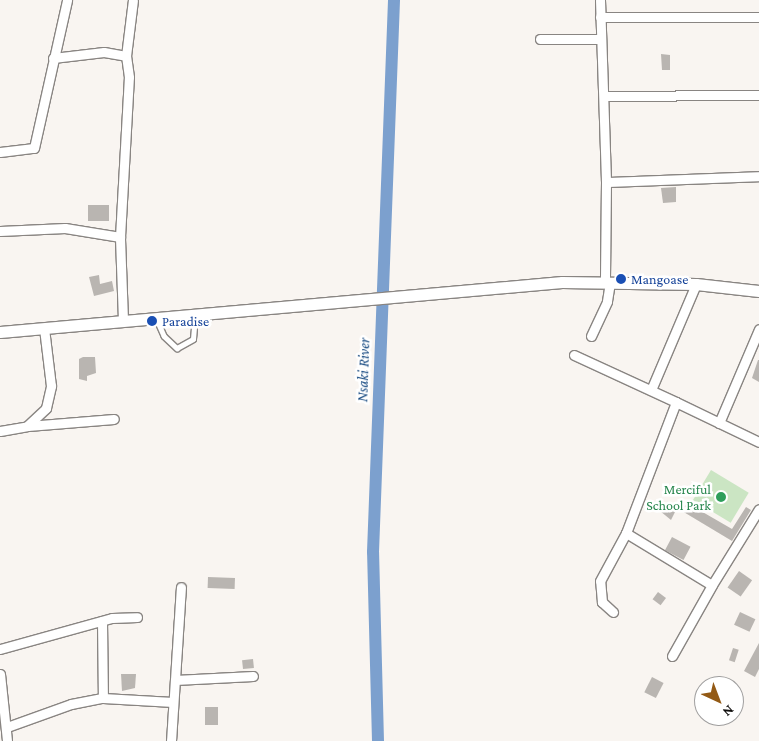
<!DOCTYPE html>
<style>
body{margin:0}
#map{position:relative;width:759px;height:741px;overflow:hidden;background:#f9f5f1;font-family:"Crimson Pro",serif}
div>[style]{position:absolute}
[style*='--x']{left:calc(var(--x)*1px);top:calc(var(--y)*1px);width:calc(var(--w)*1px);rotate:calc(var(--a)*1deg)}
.green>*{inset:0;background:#cbe5c3;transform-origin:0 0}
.river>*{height:12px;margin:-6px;padding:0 6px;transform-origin:6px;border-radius:6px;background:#7ca0ce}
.building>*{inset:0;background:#b9b5b1;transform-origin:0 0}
.roads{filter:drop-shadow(1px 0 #898582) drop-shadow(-1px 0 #898582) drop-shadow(0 1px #898582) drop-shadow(0 -1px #898582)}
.service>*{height:4.5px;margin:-2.25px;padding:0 2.25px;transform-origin:2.25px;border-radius:2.25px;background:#fff}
.minor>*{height:9px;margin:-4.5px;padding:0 4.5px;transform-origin:4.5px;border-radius:4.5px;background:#fff}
.tertiary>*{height:11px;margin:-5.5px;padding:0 5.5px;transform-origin:5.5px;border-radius:5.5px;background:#fff}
.dots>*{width:14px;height:14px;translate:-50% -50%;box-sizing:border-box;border:2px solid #fff;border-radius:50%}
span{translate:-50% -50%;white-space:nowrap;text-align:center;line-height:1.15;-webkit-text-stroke:5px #fff;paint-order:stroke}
.transit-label{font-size:14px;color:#164399}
.left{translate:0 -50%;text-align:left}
.leisure-label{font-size:14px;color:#27864d}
.right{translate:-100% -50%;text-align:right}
.water-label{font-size:15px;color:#164981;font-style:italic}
.north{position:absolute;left:694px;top:676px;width:50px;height:50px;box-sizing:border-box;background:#fff;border:1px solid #9f9e9e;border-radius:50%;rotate:137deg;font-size:14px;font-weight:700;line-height:20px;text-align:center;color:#0f0d0c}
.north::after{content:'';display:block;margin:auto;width:18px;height:22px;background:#935a15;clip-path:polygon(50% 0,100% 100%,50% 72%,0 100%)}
</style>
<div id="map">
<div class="green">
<i style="left:711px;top:470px;width:44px;height:35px;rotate:31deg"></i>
</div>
<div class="river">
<i style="--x:378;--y:741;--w:189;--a:-91.5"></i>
<i style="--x:373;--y:552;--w:552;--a:-87.82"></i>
</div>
<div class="building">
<i style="clip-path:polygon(661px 54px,670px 55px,670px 70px,662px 70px)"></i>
<i style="clip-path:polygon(676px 187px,676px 202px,663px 203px,661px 188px)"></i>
<i style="left:88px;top:205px;width:21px;height:16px"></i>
<i style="clip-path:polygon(99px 275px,100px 284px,112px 281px,114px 291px,94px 296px,89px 277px)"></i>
<i style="clip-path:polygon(83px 357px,95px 357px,96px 373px,87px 376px,87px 381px,79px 379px,79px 359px)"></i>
<i style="clip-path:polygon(758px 360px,759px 360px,759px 382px,752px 378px)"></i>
<i style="clip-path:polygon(664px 503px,676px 510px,671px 520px,660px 511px)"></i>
<i style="clip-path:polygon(687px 503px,732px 529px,746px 507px,751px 510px,732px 541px,682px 511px)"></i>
<i style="left:672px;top:537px;width:21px;height:15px;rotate:28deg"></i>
<i style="left:739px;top:571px;width:16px;height:20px;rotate:35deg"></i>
<i style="left:208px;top:577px;width:27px;height:11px;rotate:2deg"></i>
<i style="left:658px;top:592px;width:10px;height:9px;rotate:37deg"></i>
<i style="left:740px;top:612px;width:17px;height:14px;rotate:25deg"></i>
<i style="clip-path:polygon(759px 643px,759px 669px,755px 677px,744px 671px)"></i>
<i style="left:733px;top:648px;width:6px;height:13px;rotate:18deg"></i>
<i style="left:253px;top:659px;width:9px;height:11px;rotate:84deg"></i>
<i style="clip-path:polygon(121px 674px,136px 674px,135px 688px,122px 691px)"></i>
<i style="left:652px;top:677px;width:13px;height:17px;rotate:27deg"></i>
<i style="left:205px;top:707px;width:13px;height:18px"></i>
</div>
<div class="roads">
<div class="service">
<i style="--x:157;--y:320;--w:17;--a:66"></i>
<i style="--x:164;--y:336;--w:18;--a:43"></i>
<i style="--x:177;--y:348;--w:18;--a:-29"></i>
<i style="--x:193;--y:339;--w:24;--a:-85"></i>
</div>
<div class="minor">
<i style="--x:600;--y:0;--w:182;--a:88.1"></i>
<i style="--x:606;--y:182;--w:101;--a:90.6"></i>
<i style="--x:600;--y:17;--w:159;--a:0"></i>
<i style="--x:540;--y:39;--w:59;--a:0"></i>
<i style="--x:53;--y:58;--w:51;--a:-6.7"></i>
<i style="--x:104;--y:52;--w:22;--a:10"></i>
<i style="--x:604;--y:96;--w:155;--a:-0.4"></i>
<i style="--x:0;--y:152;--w:34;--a:-7"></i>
<i style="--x:34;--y:148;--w:152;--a:-77.4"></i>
<i style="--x:606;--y:182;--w:153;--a:-2.2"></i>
<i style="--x:0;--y:231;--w:65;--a:-2.6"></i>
<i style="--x:65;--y:228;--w:56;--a:9.3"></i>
<i style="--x:123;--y:320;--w:83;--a:-92.1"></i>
<i style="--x:120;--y:237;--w:160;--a:-86.8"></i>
<i style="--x:129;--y:77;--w:21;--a:-98"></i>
<i style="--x:126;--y:56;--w:56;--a:-82.9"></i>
<i style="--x:591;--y:336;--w:38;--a:-65"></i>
<i style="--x:607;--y:301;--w:18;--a:-81"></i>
<i style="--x:574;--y:355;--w:112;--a:24.7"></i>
<i style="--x:651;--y:390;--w:115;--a:-67"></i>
<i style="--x:719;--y:423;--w:102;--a:-66.9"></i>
<i style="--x:28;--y:426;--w:86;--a:-4.7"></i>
<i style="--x:0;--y:431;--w:27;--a:-10"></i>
<i style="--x:27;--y:426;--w:26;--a:-43"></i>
<i style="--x:46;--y:408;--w:23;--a:-77"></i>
<i style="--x:51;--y:386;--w:58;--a:-96.9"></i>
<i style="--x:759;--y:442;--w:92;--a:-154.3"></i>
<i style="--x:676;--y:402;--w:140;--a:110.9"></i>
<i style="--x:626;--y:533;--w:100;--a:31.2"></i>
<i style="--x:712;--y:585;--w:89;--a:-58.3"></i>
<i style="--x:613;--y:612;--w:15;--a:-138"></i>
<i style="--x:602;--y:602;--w:21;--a:-95"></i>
<i style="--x:600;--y:581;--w:55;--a:-61.6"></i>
<i style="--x:102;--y:621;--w:77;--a:89.3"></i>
<i style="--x:0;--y:649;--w:116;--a:-15.5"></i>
<i style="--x:112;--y:618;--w:25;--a:-2"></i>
<i style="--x:672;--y:656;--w:81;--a:-60.6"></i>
<i style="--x:0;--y:674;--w:67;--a:84"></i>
<i style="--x:175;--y:680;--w:78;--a:-2.9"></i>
<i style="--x:7;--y:727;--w:68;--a:-19.8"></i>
<i style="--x:71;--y:704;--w:33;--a:-11"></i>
<i style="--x:103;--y:698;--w:70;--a:3.3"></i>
<i style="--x:171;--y:741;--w:154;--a:-86.3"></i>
</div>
<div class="tertiary">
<i style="--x:0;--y:332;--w:564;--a:-5.08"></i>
<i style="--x:562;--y:282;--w:134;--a:0.9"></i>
<i style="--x:696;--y:284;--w:63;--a:6.3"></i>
</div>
</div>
<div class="dots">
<i style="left:621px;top:279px;background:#1a4fb4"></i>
<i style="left:152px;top:321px;background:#1a4fb4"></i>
<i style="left:721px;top:497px;background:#2e9e5b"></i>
</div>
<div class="transit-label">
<span class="left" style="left:631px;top:279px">Mangoase</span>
<span class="left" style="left:162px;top:321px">Paradise</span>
</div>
<div class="leisure-label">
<span class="right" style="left:711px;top:497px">Merciful<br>School Park</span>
</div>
<div class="water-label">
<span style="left:364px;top:370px;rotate:-88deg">Nsaki River</span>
</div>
<div class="north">N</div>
</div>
